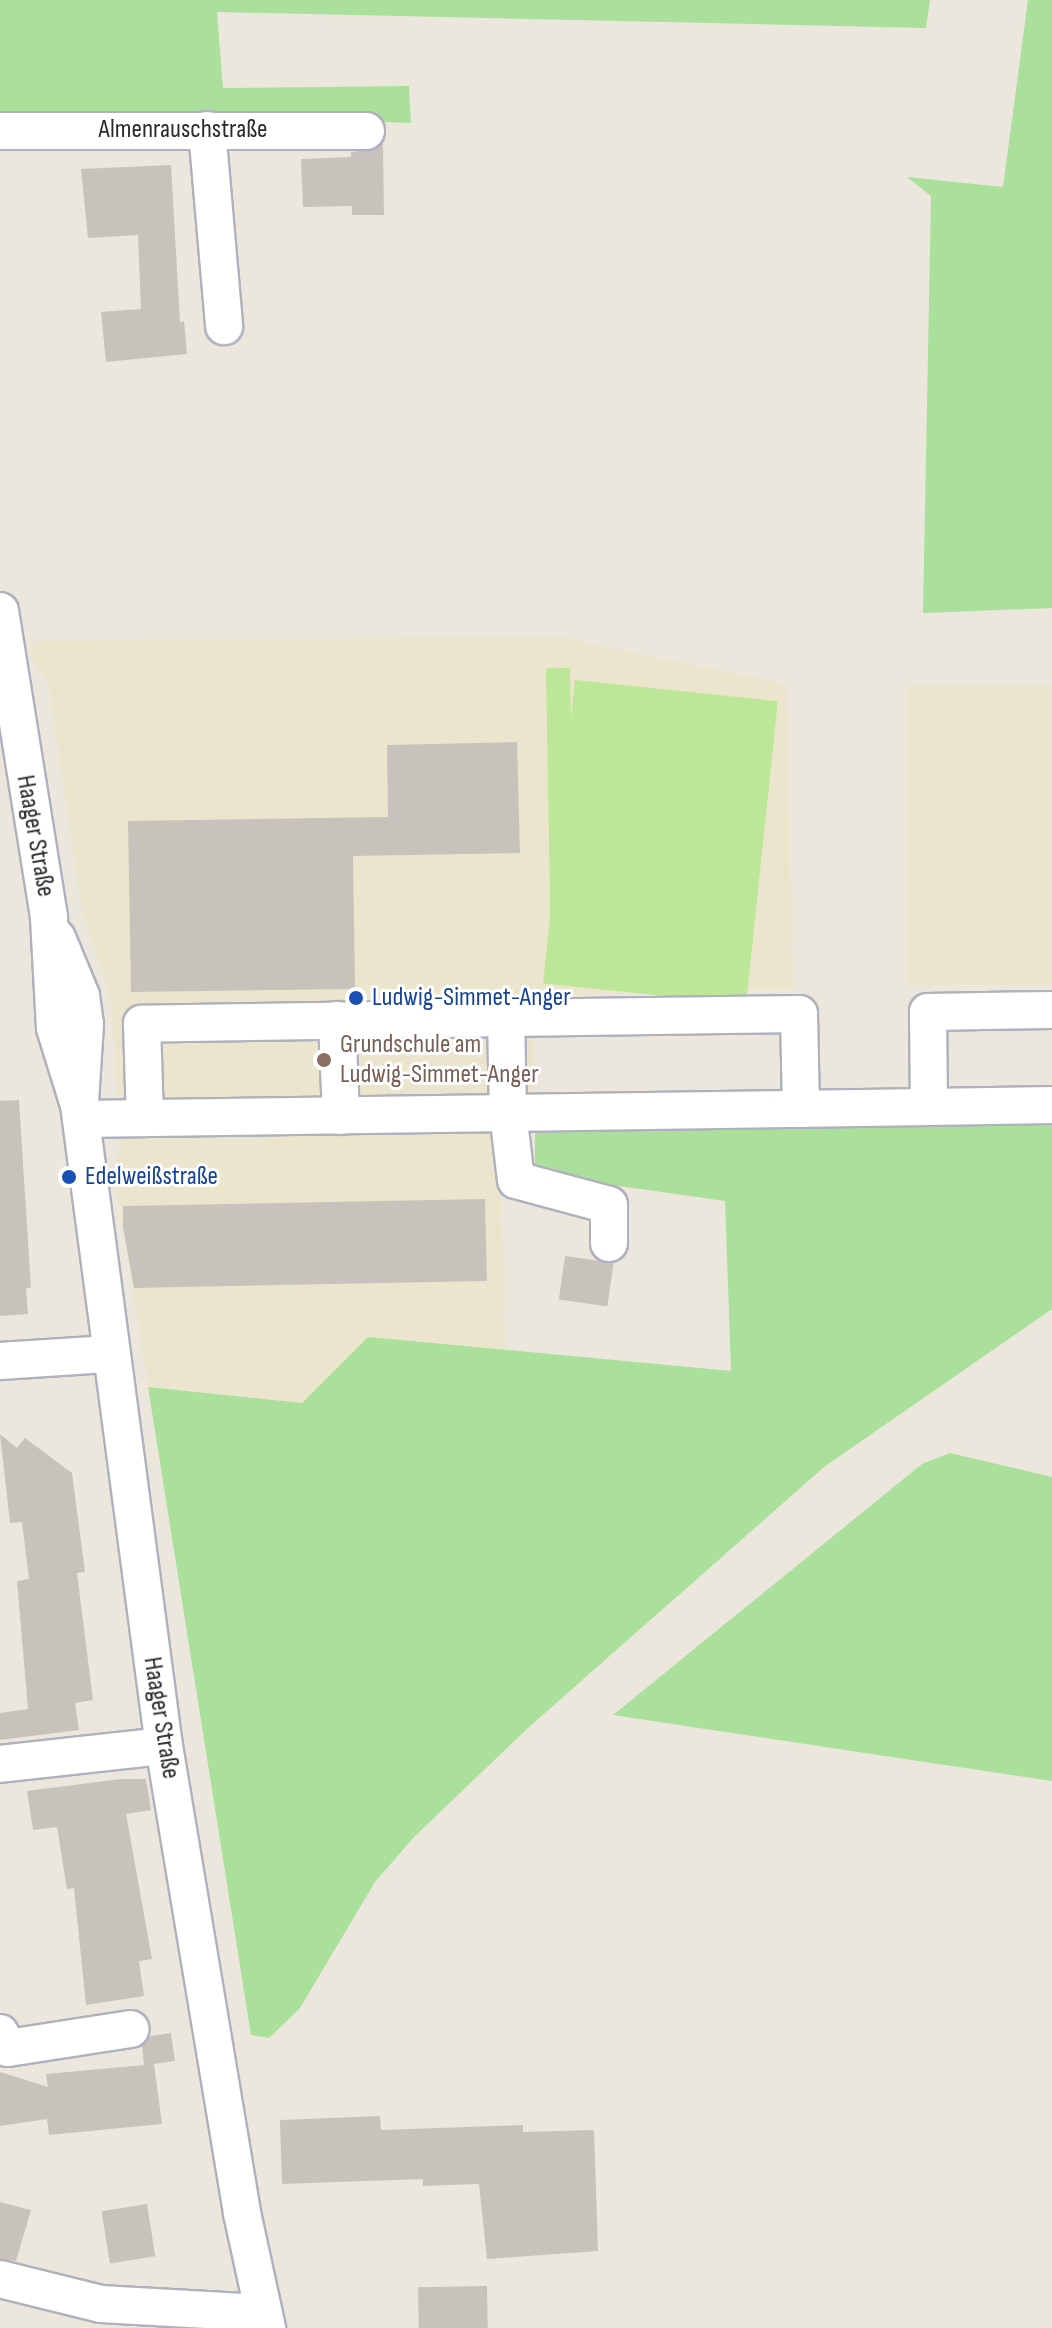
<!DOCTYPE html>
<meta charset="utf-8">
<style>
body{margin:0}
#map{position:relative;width:1052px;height:2328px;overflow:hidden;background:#ebe7dd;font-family:"Sofia Sans Condensed",sans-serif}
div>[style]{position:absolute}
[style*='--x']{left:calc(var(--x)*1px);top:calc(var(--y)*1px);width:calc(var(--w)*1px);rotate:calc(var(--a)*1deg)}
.education>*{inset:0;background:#ece5cd;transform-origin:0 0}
.green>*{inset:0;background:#abdf9c}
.pitch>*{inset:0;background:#bce698;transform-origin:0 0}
.building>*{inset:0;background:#c7c3bc;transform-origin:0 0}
.roads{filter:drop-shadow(2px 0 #b0b1bd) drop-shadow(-2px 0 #b0b1bd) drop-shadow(0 2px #b0b1bd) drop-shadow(0 -2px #b0b1bd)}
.minor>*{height:36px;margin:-18px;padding:0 18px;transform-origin:18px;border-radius:18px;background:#fff}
.dots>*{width:22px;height:22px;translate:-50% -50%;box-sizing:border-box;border:4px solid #fff;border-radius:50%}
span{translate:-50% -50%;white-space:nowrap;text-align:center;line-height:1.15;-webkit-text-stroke:6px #fff;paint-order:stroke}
.street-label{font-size:26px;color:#2a2a2a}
.transit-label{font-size:26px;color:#164399}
.left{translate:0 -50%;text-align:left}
.education-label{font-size:26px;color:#785e54}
</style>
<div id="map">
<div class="education">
<i style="clip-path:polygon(559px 637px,786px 684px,793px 989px,534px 996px,535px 1124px,500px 1125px,507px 1447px,302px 1403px,148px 1387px,114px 1173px,121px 1142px,110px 993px,82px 911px,48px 682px,33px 663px,31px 641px)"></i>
<i style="left:1052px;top:685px;width:300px;height:145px;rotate:90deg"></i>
</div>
<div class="green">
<i style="clip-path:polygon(0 0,930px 0,926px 28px,217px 12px,223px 88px,409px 86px,411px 123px,166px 114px,0 116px)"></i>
<i style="clip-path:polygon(1028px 0,1052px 0,1052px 608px,923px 613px,931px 196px,907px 177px,1003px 187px)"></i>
<i style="clip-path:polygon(1052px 1119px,1052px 1309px,824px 1467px,529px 1727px,414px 1837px,375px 1882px,300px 2008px,269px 2038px,251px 2035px,148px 1387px,302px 1403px,368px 1337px,731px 1371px,725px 1201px,535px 1174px,535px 1124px)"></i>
<i style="clip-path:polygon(950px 1453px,1052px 1477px,1052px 1781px,613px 1715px,922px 1464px)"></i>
</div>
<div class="pitch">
<i style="left:570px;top:668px;width:307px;height:24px;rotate:89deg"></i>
<i style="left:575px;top:680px;width:204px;height:305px;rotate:6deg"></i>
</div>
<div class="building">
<i style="clip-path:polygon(383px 143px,384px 215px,352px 215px,352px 206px,303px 207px,301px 159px,351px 157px,351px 152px,376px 149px)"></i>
<i style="clip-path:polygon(171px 165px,180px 322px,184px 321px,187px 354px,106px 362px,101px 312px,141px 309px,138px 235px,88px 238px,81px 169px)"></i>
<i style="clip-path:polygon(517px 742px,520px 853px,353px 856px,355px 989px,131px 992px,128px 821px,388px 817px,387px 745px)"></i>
<i style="clip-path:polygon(19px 1100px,31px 1288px,26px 1288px,28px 1314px,0 1316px,0 1101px)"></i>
<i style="clip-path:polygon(485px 1199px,487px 1281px,134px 1288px,123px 1227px,123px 1206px)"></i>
<i style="left:565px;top:1256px;width:49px;height:44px;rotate:8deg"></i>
<i style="clip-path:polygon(0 1434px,17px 1448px,25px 1438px,72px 1473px,85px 1572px,77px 1573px,93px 1700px,75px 1703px,79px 1730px,0 1740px,0 1713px,28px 1709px,17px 1581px,29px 1579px,22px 1522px,10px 1523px)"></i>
<i style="clip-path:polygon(121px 1779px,146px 1779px,151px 1810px,126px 1814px,152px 1959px,139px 1961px,144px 1996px,86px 2005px,74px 1888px,67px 1889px,57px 1827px,33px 1830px,27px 1791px)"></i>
<i style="clip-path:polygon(171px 2033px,175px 2061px,154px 2064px,162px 2124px,49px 2135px,47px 2119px,0 2126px,0 2072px,48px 2087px,46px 2074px,144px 2065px,142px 2046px,151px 2036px)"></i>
<i style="clip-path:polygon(380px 2116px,381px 2130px,523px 2125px,523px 2132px,594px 2130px,598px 2251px,487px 2259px,479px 2184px,423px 2186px,423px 2179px,282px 2184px,280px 2120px)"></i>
<i style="clip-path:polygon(0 2202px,31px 2210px,16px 2261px,0 2259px)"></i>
<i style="left:147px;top:2204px;width:53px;height:46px;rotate:81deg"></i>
<i style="left:487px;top:2286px;width:42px;height:69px;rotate:89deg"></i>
</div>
<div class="roads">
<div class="minor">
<i style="--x:207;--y:130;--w:197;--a:85"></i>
<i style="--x:0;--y:131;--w:366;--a:0"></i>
<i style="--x:0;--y:611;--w:311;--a:80.9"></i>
<i style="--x:49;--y:918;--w:110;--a:86.9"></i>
<i style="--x:55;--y:1028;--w:81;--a:72.7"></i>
<i style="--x:79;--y:1105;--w:647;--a:82.45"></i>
<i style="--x:164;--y:1746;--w:473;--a:80.5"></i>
<i style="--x:242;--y:2213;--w:118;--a:77.7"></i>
<i style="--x:57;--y:938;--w:63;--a:67.5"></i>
<i style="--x:81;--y:996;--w:28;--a:82"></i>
<i style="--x:85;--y:1024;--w:77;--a:93.7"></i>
<i style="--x:1052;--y:1010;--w:124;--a:179.1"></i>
<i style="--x:928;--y:1012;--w:95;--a:89.4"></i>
<i style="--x:929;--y:1107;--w:123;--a:-0.9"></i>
<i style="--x:506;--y:1018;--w:293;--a:-0.8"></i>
<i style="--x:799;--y:1014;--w:95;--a:88.8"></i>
<i style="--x:337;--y:1020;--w:96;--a:87.6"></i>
<i style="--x:81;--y:1119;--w:427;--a:-0.8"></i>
<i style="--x:508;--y:1113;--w:95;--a:-91.2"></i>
<i style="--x:506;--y:1018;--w:364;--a:179.1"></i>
<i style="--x:142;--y:1024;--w:94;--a:88.2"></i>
<i style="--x:609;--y:1243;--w:38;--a:-90"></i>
<i style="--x:609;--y:1205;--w:96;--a:-165"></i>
<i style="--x:516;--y:1180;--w:67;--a:-96.8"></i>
<i style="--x:508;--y:1113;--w:421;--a:-0.8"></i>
<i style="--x:0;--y:1361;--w:108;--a:-3.7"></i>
<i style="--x:0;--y:1764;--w:165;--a:-6.3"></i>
<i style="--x:0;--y:2033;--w:17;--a:62"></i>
<i style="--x:8;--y:2048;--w:124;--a:-8.8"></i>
<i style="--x:0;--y:2279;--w:104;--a:13.9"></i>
<i style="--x:101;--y:2304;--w:160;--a:3.2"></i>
</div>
</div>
<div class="dots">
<i style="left:356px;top:998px;background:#1a4fb4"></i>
<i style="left:324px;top:1060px;background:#8d6e63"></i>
<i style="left:69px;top:1177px;background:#1a4fb4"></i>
</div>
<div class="street-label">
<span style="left:183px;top:130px">Almenrauschstraße</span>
<span style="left:35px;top:836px;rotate:80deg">Haager Straße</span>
<span style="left:161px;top:1718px;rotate:81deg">Haager Straße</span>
</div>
<div class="transit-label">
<span class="left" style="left:372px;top:998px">Ludwig-Simmet-Anger</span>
<span class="left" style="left:85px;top:1177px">Edelweißstraße</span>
</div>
<div class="education-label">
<span class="left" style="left:340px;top:1060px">Grundschule am<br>Ludwig-Simmet-Anger</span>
</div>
</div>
